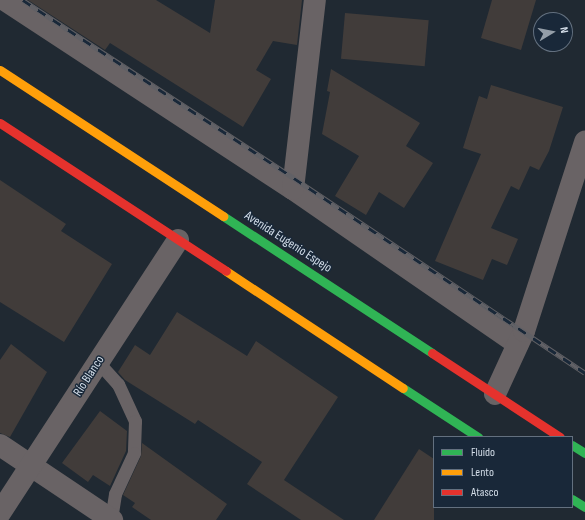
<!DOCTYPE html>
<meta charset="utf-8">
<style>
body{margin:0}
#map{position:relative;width:585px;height:520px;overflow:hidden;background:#202932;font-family:"Sofia Sans Condensed",sans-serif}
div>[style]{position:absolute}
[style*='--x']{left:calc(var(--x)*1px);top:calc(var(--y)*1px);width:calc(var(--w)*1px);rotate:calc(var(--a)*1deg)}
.building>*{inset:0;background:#413c3a;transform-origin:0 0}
.lane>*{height:13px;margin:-6.5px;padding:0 6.5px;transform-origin:6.5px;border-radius:6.5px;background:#696365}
.street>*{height:22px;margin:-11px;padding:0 11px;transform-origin:11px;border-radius:11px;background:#696365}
.fast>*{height:9px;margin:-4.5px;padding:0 4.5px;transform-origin:4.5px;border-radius:4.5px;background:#30b455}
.slow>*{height:9px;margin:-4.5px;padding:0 4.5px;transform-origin:4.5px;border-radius:4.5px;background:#ff9f0a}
.jam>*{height:9px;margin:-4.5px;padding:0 4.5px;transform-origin:4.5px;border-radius:4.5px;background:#e5322d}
.rail>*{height:4.5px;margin-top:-2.25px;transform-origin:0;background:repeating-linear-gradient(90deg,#192839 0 9px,#616166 0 18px);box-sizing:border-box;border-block:1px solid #616166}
span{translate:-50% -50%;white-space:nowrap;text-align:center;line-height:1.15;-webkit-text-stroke:3px #192839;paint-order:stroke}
.street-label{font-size:13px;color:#d3dde8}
.legend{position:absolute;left:433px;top:436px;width:140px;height:72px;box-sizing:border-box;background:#192839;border:1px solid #63707f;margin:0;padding:5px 7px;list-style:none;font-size:12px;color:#d3dde8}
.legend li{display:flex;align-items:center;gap:8px;height:20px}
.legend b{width:20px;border:1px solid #63707f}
.north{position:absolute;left:533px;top:12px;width:40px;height:40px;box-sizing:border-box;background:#192839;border:1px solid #63707f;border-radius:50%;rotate:80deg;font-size:11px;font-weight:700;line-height:16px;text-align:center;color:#d3dde8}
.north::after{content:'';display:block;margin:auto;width:14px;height:18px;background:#949ea8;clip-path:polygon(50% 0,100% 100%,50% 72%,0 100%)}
</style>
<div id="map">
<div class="building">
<i style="clip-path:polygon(28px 0,156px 0,210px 33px,215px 0,302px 0,297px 45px,273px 41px,256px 70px,271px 79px,243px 127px,110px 43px,105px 50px)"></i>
<i style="clip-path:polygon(492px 0,536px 0,521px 50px,481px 38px)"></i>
<i style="left:345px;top:13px;width:84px;height:46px;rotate:5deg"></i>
<i style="clip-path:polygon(331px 69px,420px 123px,406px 146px,433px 163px,404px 208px,379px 192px,366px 215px,335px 196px,359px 156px,322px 134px,330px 92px,327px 91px)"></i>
<i style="clip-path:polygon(491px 85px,563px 107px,549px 151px,539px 170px,530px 166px,519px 190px,511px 186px,491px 228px,518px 239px,507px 265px,492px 259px,483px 280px,435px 261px,481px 154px,463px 148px,479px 96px,487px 99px)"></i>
<i style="clip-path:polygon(0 180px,66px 224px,61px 231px,112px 264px,64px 342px,0 302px)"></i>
<i style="clip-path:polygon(177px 312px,247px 356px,256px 341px,338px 397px,284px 480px,344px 520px,301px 520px,247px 484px,262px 462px,198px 420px,195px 424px,125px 380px,118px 372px,135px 345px,150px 355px)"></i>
<i style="clip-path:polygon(11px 344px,47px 372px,10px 437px,0 433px,0 360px)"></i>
<i style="clip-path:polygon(100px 411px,127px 431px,126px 451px,110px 486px,93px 475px,88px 482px,62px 463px)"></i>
<i style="clip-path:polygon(142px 443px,227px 504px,216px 520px,151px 520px,132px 507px,135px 503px,123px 495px,141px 456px)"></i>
<i style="clip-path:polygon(419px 449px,434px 459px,434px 520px,374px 520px)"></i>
</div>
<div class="lane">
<i style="--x:98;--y:362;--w:30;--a:48"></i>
<i style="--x:118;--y:384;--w:41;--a:65.3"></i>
<i style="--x:135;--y:421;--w:32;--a:92"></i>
<i style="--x:134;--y:453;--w:45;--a:114.9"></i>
<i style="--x:115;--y:494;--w:25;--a:99"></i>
</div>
<div class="street">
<i style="--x:5;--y:0;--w:344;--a:33.3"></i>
<i style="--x:293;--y:189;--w:273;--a:34.6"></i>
<i style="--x:293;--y:189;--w:190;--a:-83.4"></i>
<i style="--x:495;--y:394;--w:69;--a:-65.3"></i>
<i style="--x:524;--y:331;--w:199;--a:-72.1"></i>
<i style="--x:0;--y:445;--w:135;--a:33.8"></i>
<i style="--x:0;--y:513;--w:326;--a:-56.9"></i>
</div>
<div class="fast">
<i style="--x:223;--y:216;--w:250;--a:33.2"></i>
<i style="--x:403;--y:388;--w:90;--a:33.2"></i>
<i style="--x:572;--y:445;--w:15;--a:32"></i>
<i style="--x:572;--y:499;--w:15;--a:32"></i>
</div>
<div class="slow">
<i style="--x:0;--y:70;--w:267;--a:33.2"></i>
<i style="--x:226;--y:271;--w:212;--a:33.5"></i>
</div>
<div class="jam">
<i style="--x:0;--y:123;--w:270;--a:33.2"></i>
<i style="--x:432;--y:353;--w:153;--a:33.3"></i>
</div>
<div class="rail">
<i style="--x:23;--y:0;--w:324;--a:33.3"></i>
<i style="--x:294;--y:178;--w:350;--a:33.8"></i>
</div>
<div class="street-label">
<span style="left:288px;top:242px;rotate:33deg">Avenida Eugenio Espejo</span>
<span style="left:89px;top:376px;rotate:-57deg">Río Blanco</span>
</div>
<ul class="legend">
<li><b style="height:5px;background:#30b455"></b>Fluido</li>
<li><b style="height:5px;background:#ff9f0a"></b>Lento</li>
<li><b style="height:5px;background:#e5322d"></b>Atasco</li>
</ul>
<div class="north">N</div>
</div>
